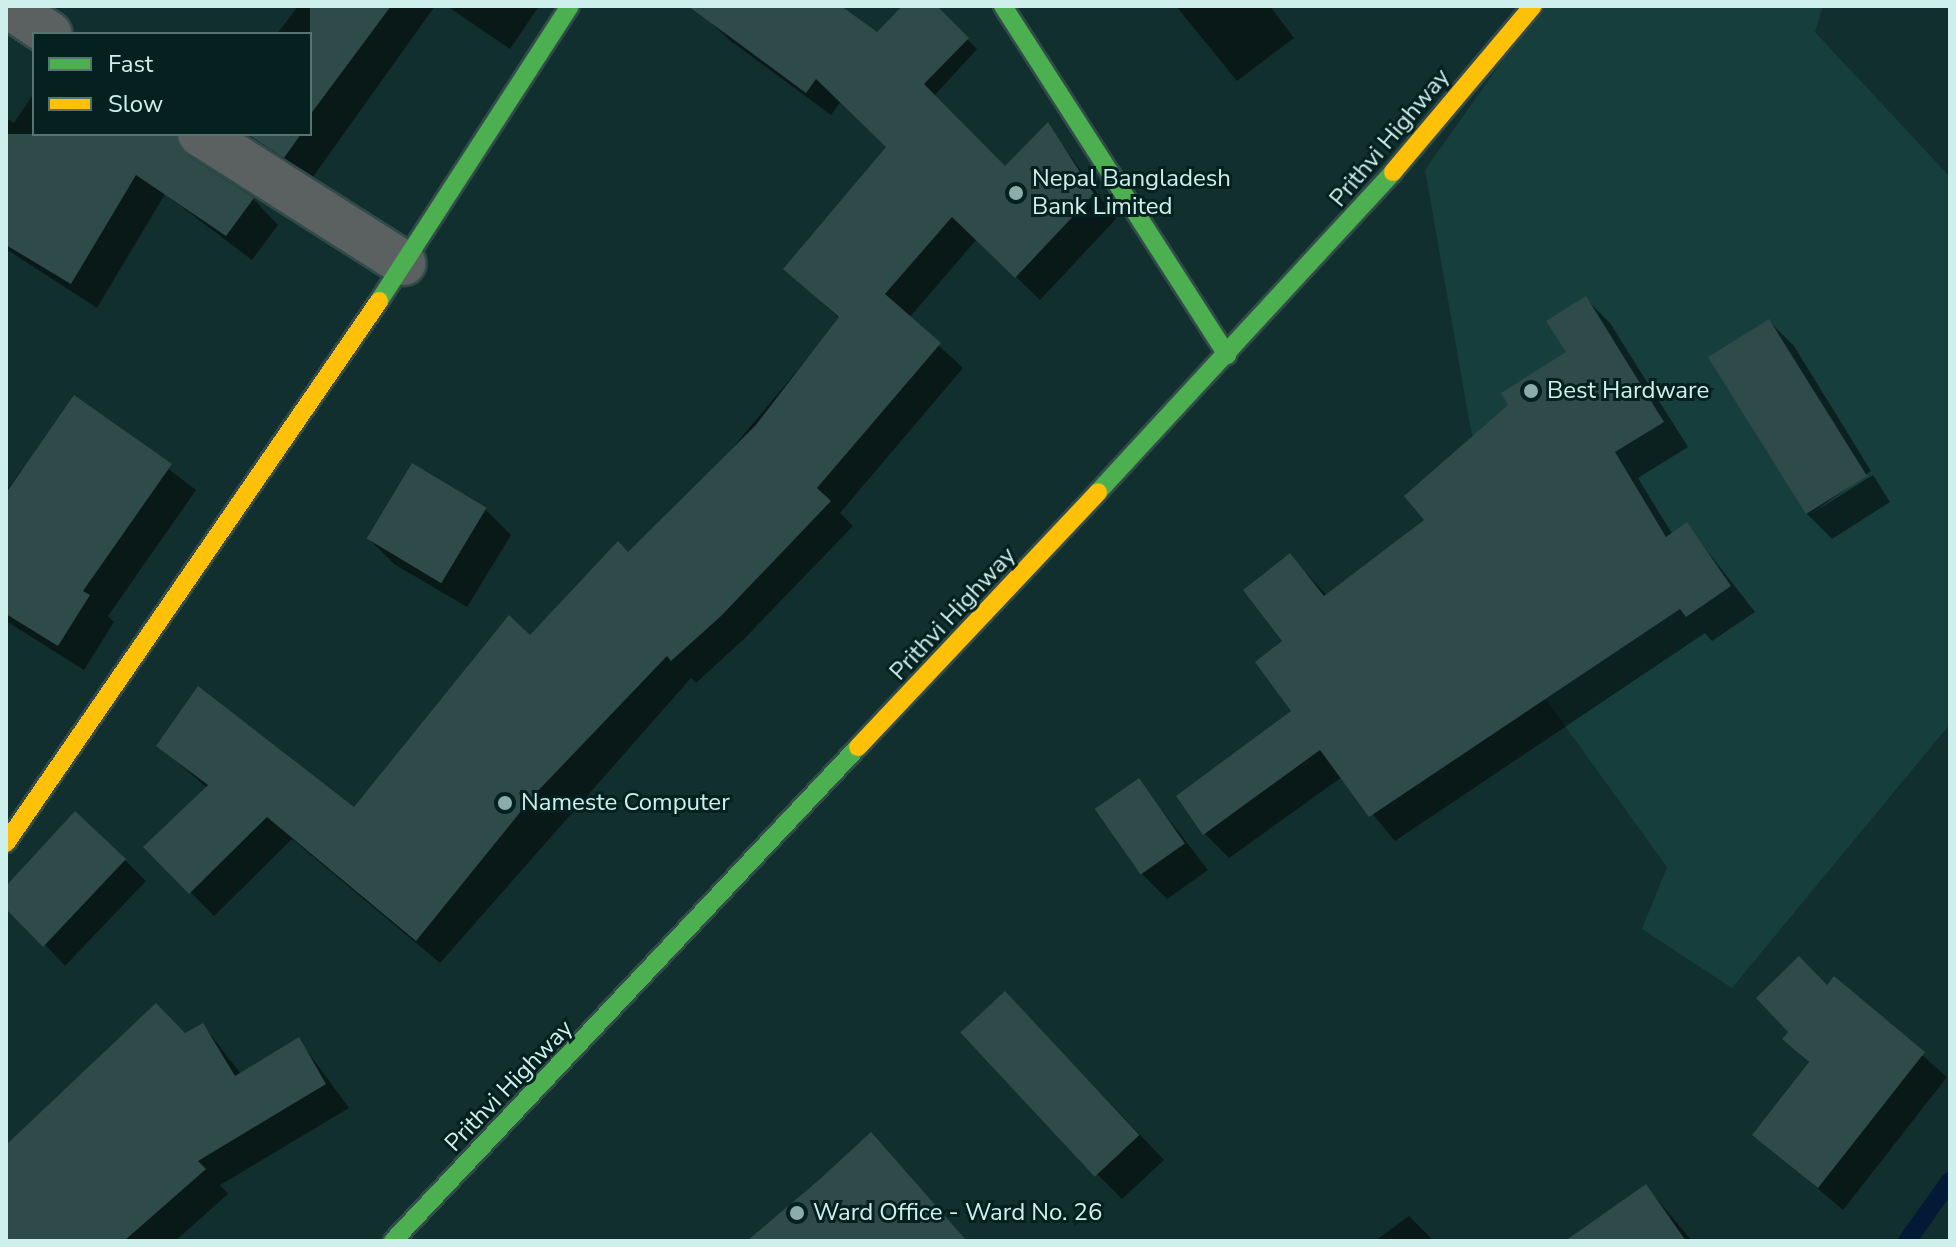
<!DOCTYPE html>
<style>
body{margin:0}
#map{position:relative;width:1956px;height:1247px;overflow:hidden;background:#112f2e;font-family:"Nunito Sans",sans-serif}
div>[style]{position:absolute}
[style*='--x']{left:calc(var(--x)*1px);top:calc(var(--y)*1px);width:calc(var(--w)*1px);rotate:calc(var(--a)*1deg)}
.built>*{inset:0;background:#163e3d}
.shadow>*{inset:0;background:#0007}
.stream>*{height:18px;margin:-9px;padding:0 9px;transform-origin:9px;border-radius:9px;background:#021a35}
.building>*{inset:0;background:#2e4a49;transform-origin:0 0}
.roads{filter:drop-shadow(2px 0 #324b4a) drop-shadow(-2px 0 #324b4a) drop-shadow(0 2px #324b4a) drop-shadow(0 -2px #324b4a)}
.street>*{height:44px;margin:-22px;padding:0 22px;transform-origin:22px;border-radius:22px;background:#5b6161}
.fast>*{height:18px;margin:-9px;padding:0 9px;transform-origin:9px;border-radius:9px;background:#4caf50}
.slow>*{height:18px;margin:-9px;padding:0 9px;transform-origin:9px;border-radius:9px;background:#ffc107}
.dots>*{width:22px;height:22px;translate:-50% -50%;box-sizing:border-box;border:4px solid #04201f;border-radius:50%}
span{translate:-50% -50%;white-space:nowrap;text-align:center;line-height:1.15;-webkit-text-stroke:6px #04201f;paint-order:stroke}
.street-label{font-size:24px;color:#cfefed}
.poi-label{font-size:24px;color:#cfefed}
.left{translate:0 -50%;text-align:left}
.frame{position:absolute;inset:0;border:8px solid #cfefed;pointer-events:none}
.legend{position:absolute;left:32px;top:32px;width:280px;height:104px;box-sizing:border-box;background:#04201f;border:2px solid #557371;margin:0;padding:10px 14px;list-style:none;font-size:24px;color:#cfefed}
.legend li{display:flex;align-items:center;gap:16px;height:40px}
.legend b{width:40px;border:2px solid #557371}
</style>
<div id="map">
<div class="built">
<i style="clip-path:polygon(1541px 6px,1823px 6px,1815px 32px,1950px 177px,1950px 724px,1732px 988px,1642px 929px,1667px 867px,1531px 679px,1470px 425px,1425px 170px)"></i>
</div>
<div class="shadow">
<i style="clip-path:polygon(298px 6px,435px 6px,310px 181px,238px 134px,310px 134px,310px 34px,277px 34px)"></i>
<i style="clip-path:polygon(447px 6px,539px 6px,510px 49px)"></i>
<i style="clip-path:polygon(712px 6px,838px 6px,877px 34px,905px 6px,934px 6px,977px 49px,934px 96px,1005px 169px,1048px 125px,1116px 219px,1040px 300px,977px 239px,909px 318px,963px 368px,840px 513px,853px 526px,744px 639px,696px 683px,691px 678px,440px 963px,292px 839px,214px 916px,146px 847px,207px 788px,158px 745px,355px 810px,701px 486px,840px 319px,785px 269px,889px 147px,841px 101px,831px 115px,728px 39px,705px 16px)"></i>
<i style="clip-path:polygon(1176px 6px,1270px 6px,1294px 38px,1237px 81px)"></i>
<i style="clip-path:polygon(34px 93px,34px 134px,103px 134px,253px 199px,278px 225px,252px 260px,165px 194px,97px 308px,6px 249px,6px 118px,14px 123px)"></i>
<i style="clip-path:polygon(1585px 298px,1610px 323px,1688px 447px,1638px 478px,1673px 535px,1687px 525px,1755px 612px,1712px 641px,1705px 633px,1395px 841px,1342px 777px,1229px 858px,1205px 834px,1294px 712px,1285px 642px,1290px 555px,1327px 596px,1427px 520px,1569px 353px)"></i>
<i style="clip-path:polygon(1769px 321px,1794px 346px,1871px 471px,1811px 514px,1873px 475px,1890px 502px,1832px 539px,1807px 514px)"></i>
<i style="clip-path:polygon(75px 398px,196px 490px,108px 616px,114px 622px,84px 670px,6px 621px,6px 491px)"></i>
<i style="clip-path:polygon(413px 466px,486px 510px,511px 535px,467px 607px,394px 564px,369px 539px)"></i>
<i style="clip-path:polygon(1139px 781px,1208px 870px,1167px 899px,1142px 874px)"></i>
<i style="clip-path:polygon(125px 860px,146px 881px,65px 966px,6px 902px,6px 889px)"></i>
<i style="clip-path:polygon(1834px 979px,1947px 1077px,1843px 1210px,1755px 1135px,1810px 1064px,1785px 1039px)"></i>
<i style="clip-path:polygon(1030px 1019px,1164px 1160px,1122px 1199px,1097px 1174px)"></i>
<i style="clip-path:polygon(203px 1025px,241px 1074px,299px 1040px,349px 1108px,220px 1185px,228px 1194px,175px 1241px,6px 1241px,6px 1148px)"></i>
<i style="clip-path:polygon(871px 1135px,967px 1241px,750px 1241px)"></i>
<i style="clip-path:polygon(1646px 1186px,1692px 1241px,1597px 1241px)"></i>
<i style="clip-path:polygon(1409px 1216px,1434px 1241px,1375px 1241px)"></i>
</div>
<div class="stream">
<i style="--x:1907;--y:1241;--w:74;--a:-54.4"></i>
</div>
<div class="building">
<i style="clip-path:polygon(310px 6px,391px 6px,310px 115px)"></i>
<i style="clip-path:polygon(688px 6px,841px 6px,877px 32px,902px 6px,937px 6px,969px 38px,924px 84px,1005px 166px,1048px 122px,1094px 194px,1015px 278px,952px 217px,885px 294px,941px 343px,817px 488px,831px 501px,721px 616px,671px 661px,667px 656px,534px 795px,416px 941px,267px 817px,189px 894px,143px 847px,208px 785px,156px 746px,198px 686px,354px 807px,509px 615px,530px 635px,618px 541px,628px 552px,755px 426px,839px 317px,783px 269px,886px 147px,816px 79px,806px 93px)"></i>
<i style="clip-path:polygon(6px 134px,175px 134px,187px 155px,254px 198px,226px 236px,136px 175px,71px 284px,6px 245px)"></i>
<i style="clip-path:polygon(247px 134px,301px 134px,284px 158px)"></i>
<i style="clip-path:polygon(1586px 296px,1664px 422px,1615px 452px,1666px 537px,1687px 522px,1731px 586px,1686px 617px,1680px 609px,1369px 817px,1320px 750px,1203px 835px,1176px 796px,1291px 711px,1255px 662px,1282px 641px,1243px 590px,1290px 553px,1324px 596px,1424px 520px,1404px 496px,1508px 405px,1501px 393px,1566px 352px,1546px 321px)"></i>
<i style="left:1769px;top:319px;width:185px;height:72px;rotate:58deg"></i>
<i style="clip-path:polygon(74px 395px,172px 464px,83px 591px,90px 595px,58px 646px,6px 614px,6px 493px)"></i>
<i style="left:412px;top:463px;width:87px;height:88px;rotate:31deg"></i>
<i style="left:1139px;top:778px;width:80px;height:54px;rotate:55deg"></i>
<i style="clip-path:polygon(75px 811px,126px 859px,43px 947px,6px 909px,6px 886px)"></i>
<i style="clip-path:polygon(1799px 956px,1827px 985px,1834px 976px,1925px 1052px,1818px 1188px,1752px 1135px,1809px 1062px,1782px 1039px,1788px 1032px,1756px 998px)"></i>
<i style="left:1005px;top:991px;width:197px;height:61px;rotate:47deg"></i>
<i style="clip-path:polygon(156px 1003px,185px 1033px,203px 1023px,235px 1076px,299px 1037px,326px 1084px,198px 1161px,206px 1169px,124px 1241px,6px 1241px,6px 1145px)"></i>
<i style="clip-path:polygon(871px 1132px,967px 1241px,747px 1241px,820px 1179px)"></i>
<i style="clip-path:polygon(1646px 1184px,1686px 1241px,1565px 1241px)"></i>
</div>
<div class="roads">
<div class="street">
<i style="--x:8;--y:6;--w:50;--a:33.7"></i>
<i style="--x:200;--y:134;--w:241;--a:32.4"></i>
</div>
<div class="fast">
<i style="--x:1003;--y:6;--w:415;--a:57.3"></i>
<i style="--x:379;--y:301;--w:351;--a:-57.1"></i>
<i style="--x:1098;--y:492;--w:435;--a:-47.3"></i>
<i style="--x:393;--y:1241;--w:678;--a:-46.73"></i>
</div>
<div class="slow">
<i style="--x:1393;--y:172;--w:217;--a:-49.9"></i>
<i style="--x:858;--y:747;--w:350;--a:-46.7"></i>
<i style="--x:6;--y:843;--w:658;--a:-55.46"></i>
</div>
</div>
<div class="dots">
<i style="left:1016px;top:193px;background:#8cacaa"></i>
<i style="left:1531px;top:391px;background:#8cacaa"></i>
<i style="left:505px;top:803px;background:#8cacaa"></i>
<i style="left:797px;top:1213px;background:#8cacaa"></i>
</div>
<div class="street-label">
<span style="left:1390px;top:138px;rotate:-50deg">Prithvi Highway</span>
<span style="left:953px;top:614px;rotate:-47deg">Prithvi Highway</span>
<span style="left:509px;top:1086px;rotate:-46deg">Prithvi Highway</span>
</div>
<div class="poi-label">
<span class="left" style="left:1032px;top:193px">Nepal Bangladesh<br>Bank Limited</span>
<span class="left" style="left:1547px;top:391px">Best Hardware</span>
<span class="left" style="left:521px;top:803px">Nameste Computer</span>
<span class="left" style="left:813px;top:1213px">Ward Office - Ward No. 26</span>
</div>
<div class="frame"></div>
<ul class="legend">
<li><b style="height:10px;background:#4caf50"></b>Fast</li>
<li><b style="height:10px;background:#ffc107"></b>Slow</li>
</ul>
</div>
